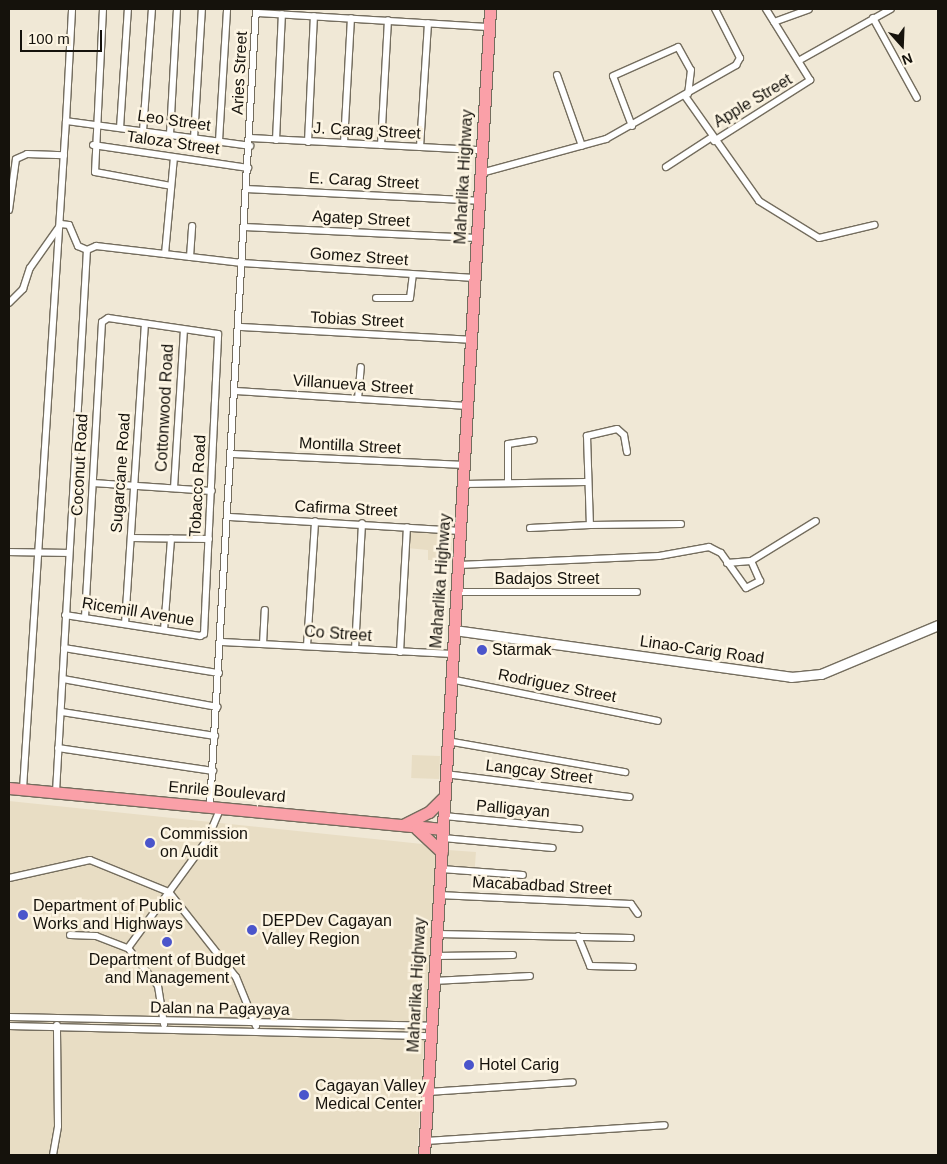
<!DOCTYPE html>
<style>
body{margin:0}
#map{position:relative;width:947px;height:1164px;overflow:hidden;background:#f0e8d6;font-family:Helvetica,sans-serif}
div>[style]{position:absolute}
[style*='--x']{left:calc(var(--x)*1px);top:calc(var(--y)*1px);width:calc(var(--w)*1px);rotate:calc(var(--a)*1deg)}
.built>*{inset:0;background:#e8ddc4;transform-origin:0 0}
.roads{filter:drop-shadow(1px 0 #746d5e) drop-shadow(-1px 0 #746d5e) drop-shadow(0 1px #746d5e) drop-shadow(0 -1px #746d5e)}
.minor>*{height:6px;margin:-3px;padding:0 3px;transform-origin:3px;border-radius:3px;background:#fff}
.secondary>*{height:9px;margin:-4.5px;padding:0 4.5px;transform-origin:4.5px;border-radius:4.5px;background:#fff}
.trunk>*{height:11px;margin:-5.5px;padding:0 5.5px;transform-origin:5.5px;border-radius:5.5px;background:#faa0a8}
.dots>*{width:14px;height:14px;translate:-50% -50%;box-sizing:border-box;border:2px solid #fdf5e3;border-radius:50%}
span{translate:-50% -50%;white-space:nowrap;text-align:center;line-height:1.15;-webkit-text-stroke:5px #fdf5e3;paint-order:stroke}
.street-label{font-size:16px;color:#15120c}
.poi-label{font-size:16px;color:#15120c}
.left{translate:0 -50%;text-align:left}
.frame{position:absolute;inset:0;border:10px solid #15120c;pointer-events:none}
.north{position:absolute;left:877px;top:20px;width:50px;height:50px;-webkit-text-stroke:4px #fdf5e3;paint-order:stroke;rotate:160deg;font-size:14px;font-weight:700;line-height:20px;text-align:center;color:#15120c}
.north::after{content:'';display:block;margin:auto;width:18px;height:22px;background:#15120c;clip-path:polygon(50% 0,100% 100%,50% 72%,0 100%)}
.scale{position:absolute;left:20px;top:30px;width:82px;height:22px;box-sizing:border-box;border:2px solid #15120c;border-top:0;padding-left:6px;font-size:15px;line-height:18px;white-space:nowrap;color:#15120c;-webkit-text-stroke:4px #fdf5e3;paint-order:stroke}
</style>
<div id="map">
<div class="built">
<i style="clip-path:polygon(408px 528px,453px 530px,451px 561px,428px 560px,428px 550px,407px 548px)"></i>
<i style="left:412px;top:755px;width:28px;height:23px;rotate:2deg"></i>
<i style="clip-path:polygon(9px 801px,432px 845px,436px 850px,417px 1155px,9px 1155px)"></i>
<i style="left:448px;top:850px;width:28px;height:18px;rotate:4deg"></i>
</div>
<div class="roads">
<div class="minor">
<i style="--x:103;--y:9;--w:163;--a:92.8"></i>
<i style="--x:95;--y:172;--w:77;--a:10.4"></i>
<i style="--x:257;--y:13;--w:232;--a:3.5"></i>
<i style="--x:873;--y:18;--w:91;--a:61.2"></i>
<i style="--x:774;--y:22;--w:37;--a:-20"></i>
<i style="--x:800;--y:60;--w:104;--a:-29.3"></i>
<i style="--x:557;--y:75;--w:75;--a:70.6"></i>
<i style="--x:685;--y:96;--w:128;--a:54.8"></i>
<i style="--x:759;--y:201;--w:70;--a:31.7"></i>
<i style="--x:819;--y:238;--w:57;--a:-13.3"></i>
<i style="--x:66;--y:121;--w:112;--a:-86.9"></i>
<i style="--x:632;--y:126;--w:53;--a:-110.8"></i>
<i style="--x:613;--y:76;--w:71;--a:-24"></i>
<i style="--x:678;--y:47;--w:26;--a:61"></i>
<i style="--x:691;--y:70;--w:24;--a:97"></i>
<i style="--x:120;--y:128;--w:119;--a:-86.2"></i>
<i style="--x:143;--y:131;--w:122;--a:-85.8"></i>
<i style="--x:170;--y:134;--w:125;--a:-86.8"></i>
<i style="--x:194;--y:138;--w:129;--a:-86.5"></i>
<i style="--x:250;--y:138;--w:232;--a:3"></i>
<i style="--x:276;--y:140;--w:126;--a:-87.3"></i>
<i style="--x:219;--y:141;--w:132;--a:-86.5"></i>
<i style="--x:714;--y:141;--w:114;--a:-32.4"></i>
<i style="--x:810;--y:80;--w:84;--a:-121.8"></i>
<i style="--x:308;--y:142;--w:126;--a:-87.3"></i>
<i style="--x:344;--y:143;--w:125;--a:-86.8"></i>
<i style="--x:93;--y:145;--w:157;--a:8.4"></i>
<i style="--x:381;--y:145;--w:125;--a:-86.8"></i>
<i style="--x:420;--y:147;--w:124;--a:-86.3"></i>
<i style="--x:666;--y:167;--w:55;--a:-33.1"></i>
<i style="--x:481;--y:173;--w:130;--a:-15.2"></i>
<i style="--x:606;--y:139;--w:150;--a:-29.6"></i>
<i style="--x:736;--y:65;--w:8;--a:-60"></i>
<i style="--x:740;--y:58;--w:55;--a:-117"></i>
<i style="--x:246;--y:189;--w:233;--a:2.9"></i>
<i style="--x:9;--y:210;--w:51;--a:-82.2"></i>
<i style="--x:16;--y:159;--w:12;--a:-24"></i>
<i style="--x:27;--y:154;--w:37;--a:2"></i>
<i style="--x:244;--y:227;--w:233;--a:2.7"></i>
<i style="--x:165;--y:254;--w:97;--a:-84.7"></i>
<i style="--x:190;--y:257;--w:31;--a:-86"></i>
<i style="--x:376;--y:298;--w:34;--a:0"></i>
<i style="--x:410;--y:298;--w:23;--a:-83"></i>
<i style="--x:9;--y:303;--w:20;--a:-45"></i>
<i style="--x:23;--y:289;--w:22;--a:-72"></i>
<i style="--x:30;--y:268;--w:54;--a:-54.8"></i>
<i style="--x:61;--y:224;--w:8;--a:7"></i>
<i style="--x:69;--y:225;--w:23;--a:67"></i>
<i style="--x:78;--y:246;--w:10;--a:24"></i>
<i style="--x:240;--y:327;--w:232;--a:3.2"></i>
<i style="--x:236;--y:391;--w:232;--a:3.7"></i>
<i style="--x:358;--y:399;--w:32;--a:-85"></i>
<i style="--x:627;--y:452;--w:17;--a:-100"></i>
<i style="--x:624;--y:435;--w:9;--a:-139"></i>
<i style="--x:617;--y:429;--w:31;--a:167"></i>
<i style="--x:587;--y:436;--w:89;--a:88.1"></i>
<i style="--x:590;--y:525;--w:91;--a:-0.6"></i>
<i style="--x:233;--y:454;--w:232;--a:2.7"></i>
<i style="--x:93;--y:483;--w:119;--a:3.8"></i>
<i style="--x:508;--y:483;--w:39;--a:-90"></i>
<i style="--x:508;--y:444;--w:26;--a:-9"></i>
<i style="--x:464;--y:484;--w:122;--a:-0.9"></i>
<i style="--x:174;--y:488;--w:158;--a:-86.4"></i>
<i style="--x:230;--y:517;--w:231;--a:3.5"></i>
<i style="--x:530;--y:528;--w:60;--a:-2.9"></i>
<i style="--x:131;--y:538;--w:78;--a:0.7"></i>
<i style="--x:9;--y:552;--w:60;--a:1"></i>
<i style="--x:727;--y:563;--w:24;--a:-5"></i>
<i style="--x:459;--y:565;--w:200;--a:-2.6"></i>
<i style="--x:659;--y:556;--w:51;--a:-10.2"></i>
<i style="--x:709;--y:547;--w:13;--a:27"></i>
<i style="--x:721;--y:553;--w:43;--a:54.5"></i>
<i style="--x:746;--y:588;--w:16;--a:-27"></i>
<i style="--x:760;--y:581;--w:22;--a:-114"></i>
<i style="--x:751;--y:561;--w:76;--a:-31.6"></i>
<i style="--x:456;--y:592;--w:181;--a:0"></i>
<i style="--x:65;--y:615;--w:137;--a:8.8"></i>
<i style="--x:200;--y:636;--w:4;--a:-27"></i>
<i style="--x:204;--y:634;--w:300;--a:-87.3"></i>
<i style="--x:218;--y:334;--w:111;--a:-171.7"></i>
<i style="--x:108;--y:318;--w:7;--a:146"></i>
<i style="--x:102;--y:322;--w:296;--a:93.3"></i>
<i style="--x:125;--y:624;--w:300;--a:-86.2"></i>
<i style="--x:164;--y:630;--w:92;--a:-85.6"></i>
<i style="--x:222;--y:642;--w:231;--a:3"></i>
<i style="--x:263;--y:644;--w:34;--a:-87"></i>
<i style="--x:307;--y:646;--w:125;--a:-86.3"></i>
<i style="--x:64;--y:648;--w:157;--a:9.2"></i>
<i style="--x:355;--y:649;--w:126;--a:-86.8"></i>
<i style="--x:400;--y:652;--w:125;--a:-86.8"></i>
<i style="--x:63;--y:679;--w:157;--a:10.3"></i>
<i style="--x:450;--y:679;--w:212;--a:11.4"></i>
<i style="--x:62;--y:712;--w:155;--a:8.9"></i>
<i style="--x:447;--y:741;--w:181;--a:9.9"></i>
<i style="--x:58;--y:748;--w:157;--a:8.4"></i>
<i style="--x:445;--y:774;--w:186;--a:7.1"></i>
<i style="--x:23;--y:789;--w:669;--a:-86.32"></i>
<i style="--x:66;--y:121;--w:186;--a:7.7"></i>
<i style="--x:56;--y:792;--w:543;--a:-86.73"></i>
<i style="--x:87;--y:250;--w:10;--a:-24"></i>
<i style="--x:96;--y:246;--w:147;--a:6.6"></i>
<i style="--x:242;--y:263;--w:233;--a:3.7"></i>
<i style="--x:210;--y:806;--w:798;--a:-86.7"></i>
<i style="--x:444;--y:816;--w:136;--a:5.5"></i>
<i style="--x:443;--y:838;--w:110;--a:5.2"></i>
<i style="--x:441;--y:869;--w:82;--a:4.2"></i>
<i style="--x:9;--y:878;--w:83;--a:-12.5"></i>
<i style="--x:90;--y:860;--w:85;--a:22.1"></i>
<i style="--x:169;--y:892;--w:108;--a:51.8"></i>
<i style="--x:236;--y:977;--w:53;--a:67.8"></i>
<i style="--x:438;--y:895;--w:193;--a:2.7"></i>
<i style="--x:631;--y:904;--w:12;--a:55"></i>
<i style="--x:437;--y:934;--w:194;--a:1.2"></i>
<i style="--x:70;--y:935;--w:26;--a:2"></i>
<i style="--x:96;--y:936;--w:34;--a:21"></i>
<i style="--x:128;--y:948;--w:48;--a:51.7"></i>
<i style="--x:158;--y:986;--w:39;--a:81"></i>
<i style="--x:578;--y:936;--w:32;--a:68"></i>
<i style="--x:590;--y:966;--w:43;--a:1.3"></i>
<i style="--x:128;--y:948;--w:134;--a:-53.8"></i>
<i style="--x:207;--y:840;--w:36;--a:-67"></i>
<i style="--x:435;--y:956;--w:78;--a:-0.7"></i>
<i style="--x:433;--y:981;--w:97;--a:-3"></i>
<i style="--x:9;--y:1017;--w:422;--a:1.2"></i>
<i style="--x:9;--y:1026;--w:422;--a:1.4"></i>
<i style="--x:428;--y:1092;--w:145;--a:-3.9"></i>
<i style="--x:426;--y:1141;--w:239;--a:-3.8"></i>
<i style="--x:53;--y:1155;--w:29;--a:-80"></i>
<i style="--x:58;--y:1126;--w:101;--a:-90.6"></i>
</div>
<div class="secondary">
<i style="--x:454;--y:630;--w:340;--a:7.9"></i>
<i style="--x:791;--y:677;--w:30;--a:-6"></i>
<i style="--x:821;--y:674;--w:127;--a:-22.7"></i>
</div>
<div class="trunk">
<i style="--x:9;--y:788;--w:436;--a:5.4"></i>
<i style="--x:403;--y:825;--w:29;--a:-27"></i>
<i style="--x:429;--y:812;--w:21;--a:-45"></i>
<i style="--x:417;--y:829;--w:34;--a:43"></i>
<i style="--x:424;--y:1155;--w:1148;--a:-86.7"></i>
</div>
</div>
<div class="dots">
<i style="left:482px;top:650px;background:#4b55cb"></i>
<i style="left:150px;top:843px;background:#4b55cb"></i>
<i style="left:23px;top:915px;background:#4b55cb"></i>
<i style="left:252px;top:930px;background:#4b55cb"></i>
<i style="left:167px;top:942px;background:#4b55cb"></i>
<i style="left:469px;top:1065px;background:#4b55cb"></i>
<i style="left:304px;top:1095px;background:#4b55cb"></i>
</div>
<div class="street-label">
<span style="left:240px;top:73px;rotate:-87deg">Aries Street</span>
<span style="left:753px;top:101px;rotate:-31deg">Apple Street</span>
<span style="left:174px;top:121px;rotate:8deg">Leo Street</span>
<span style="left:367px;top:131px;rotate:3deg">J. Carag Street</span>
<span style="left:173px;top:143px;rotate:8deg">Taloza Street</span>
<span style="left:464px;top:177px;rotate:-87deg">Maharlika Highway</span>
<span style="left:364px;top:181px;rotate:3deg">E. Carag Street</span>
<span style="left:361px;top:219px;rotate:3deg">Agatep Street</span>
<span style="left:359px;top:257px;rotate:4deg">Gomez Street</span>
<span style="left:357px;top:320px;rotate:3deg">Tobias Street</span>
<span style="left:353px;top:385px;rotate:4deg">Villanueva Street</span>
<span style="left:165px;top:408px;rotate:-87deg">Cottonwood Road</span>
<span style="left:350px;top:446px;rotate:3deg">Montilla Street</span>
<span style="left:80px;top:465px;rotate:-87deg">Coconut Road</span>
<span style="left:121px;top:473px;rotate:-86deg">Sugarcane Road</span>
<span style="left:198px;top:486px;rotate:-87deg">Tobacco Road</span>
<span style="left:346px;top:509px;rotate:3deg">Cafirma Street</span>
<span style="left:547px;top:579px">Badajos Street</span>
<span style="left:441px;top:581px;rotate:-86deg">Maharlika Highway</span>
<span style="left:138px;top:612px;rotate:9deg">Ricemill Avenue</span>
<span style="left:338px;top:634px;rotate:4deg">Co Street</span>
<span style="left:702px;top:650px;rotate:8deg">Linao-Carig Road</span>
<span style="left:557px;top:686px;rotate:11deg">Rodriguez Street</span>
<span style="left:539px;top:772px;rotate:7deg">Langcay Street</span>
<span style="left:227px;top:792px;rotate:5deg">Enrile Boulevard</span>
<span style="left:513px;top:809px;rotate:5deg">Palligayan</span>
<span style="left:542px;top:886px;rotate:3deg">Macabadbad Street</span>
<span style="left:417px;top:985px;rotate:-87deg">Maharlika Highway</span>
<span style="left:220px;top:1009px;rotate:1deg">Dalan na Pagayaya</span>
</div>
<div class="poi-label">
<span class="left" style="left:492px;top:650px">Starmak</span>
<span class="left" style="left:160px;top:843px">Commission<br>on Audit</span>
<span class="left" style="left:33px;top:915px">Department of Public<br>Works and Highways</span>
<span class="left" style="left:262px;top:930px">DEPDev Cagayan<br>Valley Region</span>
<span style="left:167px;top:969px">Department of Budget<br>and Management</span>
<span class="left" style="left:479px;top:1065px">Hotel Carig</span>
<span class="left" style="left:315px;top:1095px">Cagayan Valley<br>Medical Center</span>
</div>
<div class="frame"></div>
<div class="north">N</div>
<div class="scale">100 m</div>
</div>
